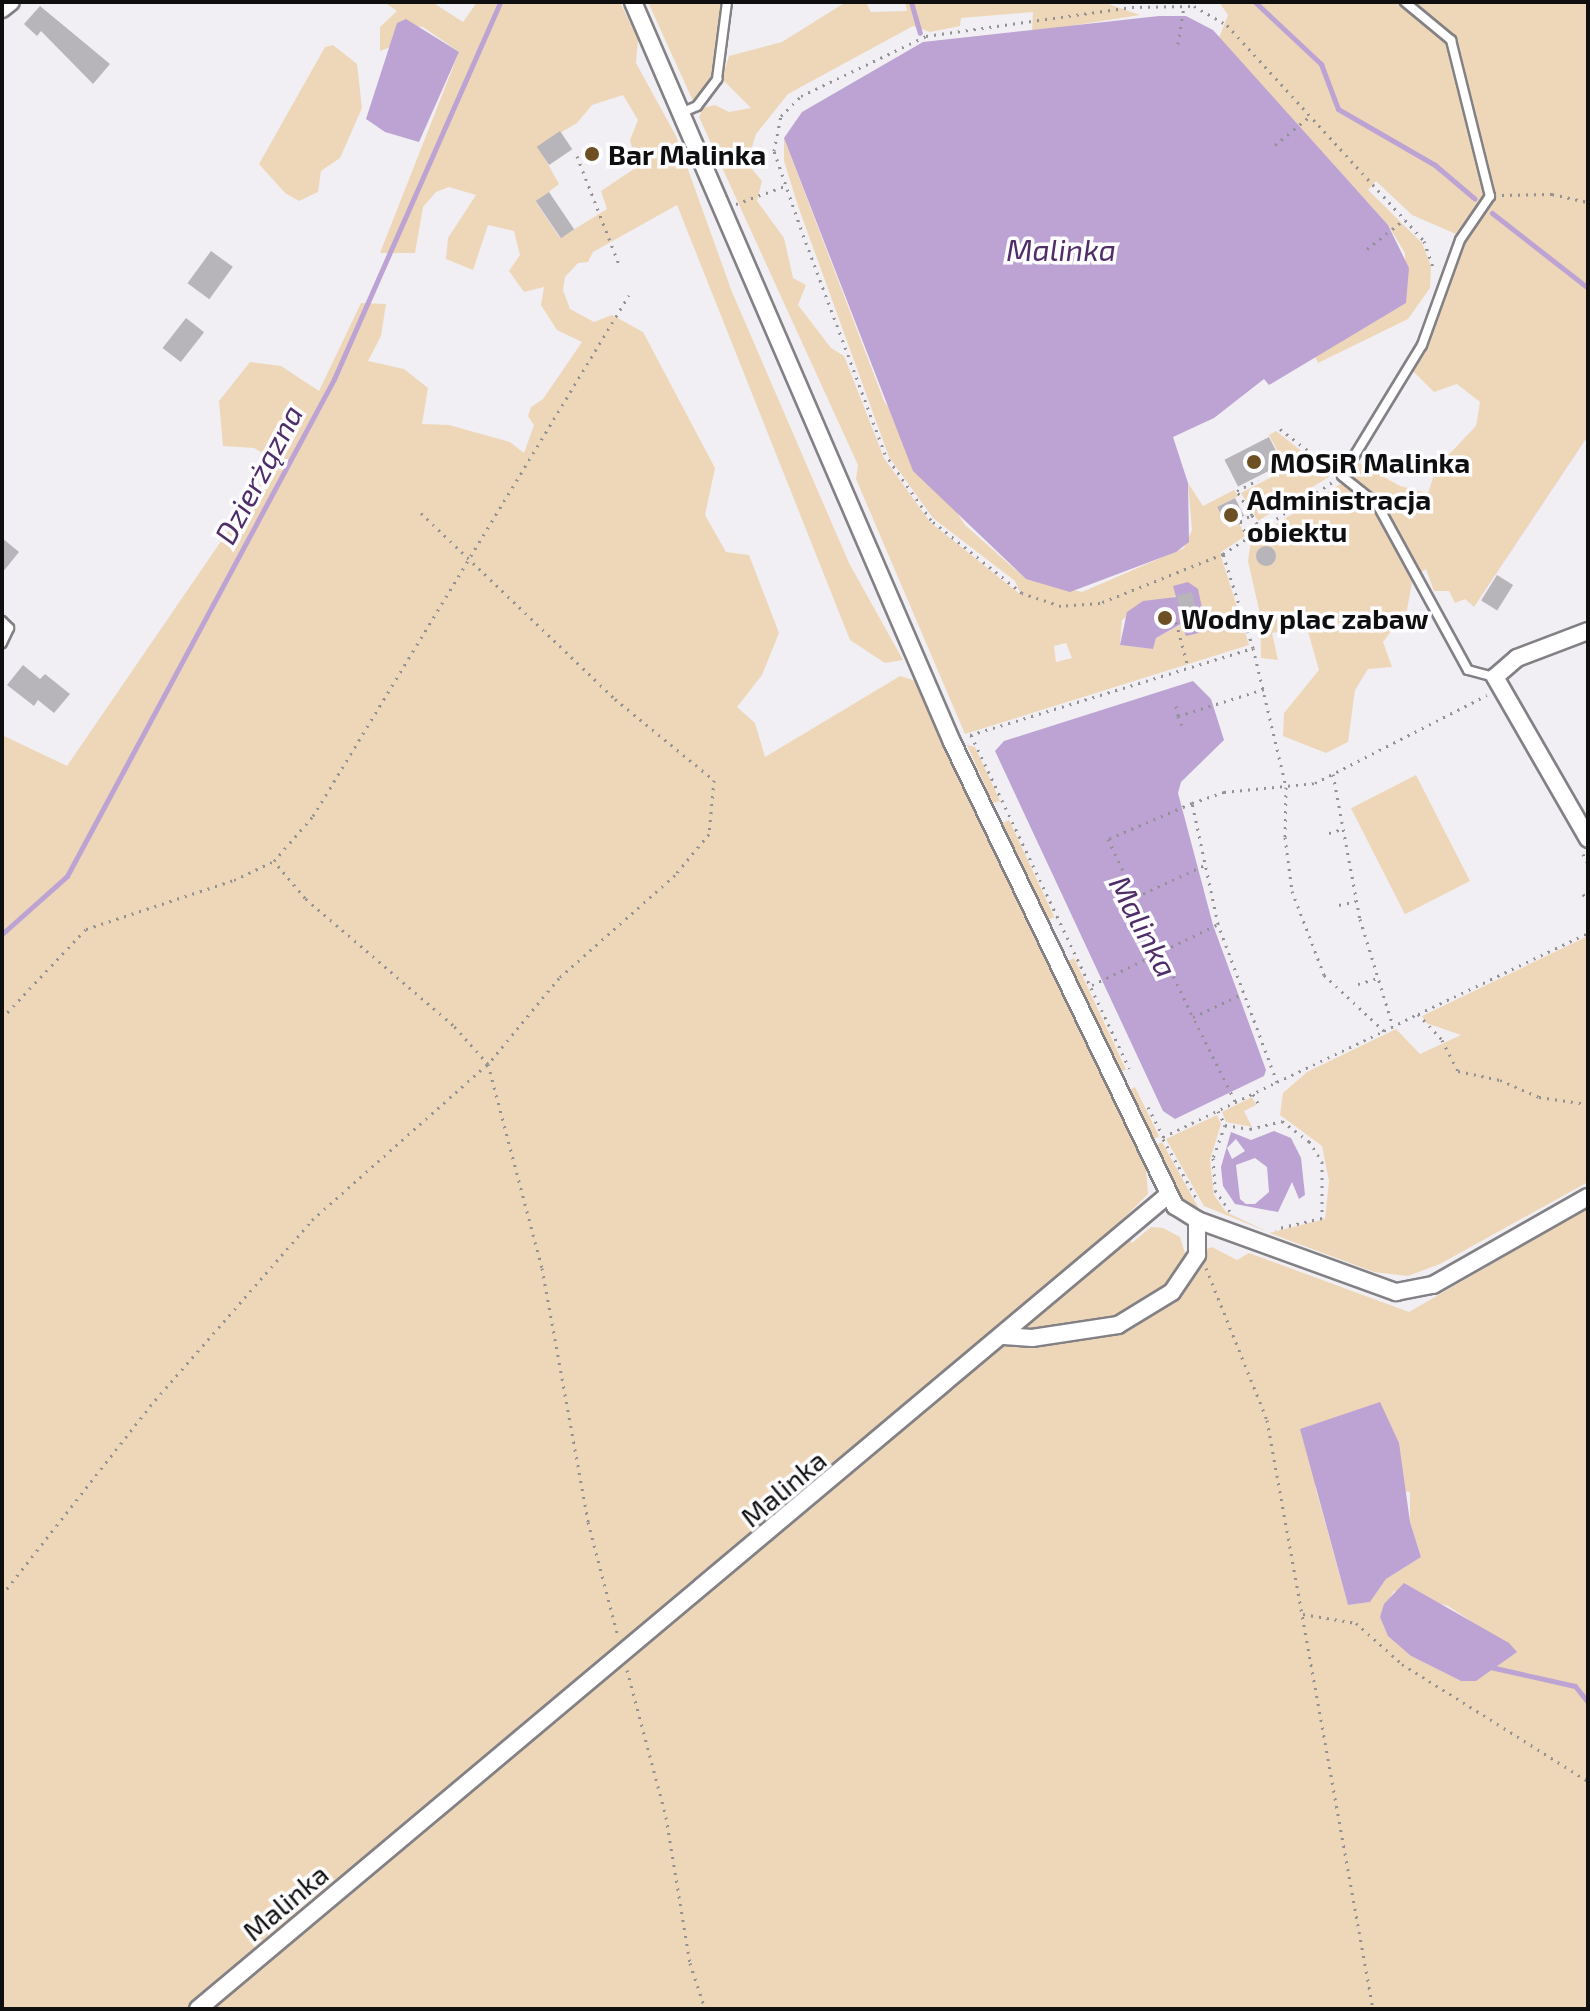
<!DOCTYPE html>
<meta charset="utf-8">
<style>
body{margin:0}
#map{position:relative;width:1590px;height:2011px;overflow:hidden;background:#f1eff3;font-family:"Exo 2",sans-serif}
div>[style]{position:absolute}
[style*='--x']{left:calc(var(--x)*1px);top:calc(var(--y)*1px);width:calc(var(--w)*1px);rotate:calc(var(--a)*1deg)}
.green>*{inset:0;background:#eed7b8;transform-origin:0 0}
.water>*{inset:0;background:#bca3d3}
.stream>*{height:5px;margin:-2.5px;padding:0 2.5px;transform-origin:2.5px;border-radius:2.5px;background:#bca3d3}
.building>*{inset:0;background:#b7b5b9;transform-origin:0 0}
.round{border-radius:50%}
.path>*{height:3px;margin-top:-1.5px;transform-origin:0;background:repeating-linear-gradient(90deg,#929194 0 2px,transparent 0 8px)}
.roads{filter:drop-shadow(2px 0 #838185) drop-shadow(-2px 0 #838185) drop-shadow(0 2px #838185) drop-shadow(0 -2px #838185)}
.service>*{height:8px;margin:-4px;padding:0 4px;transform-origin:4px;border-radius:4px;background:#fff}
.minor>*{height:16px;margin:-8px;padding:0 8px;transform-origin:8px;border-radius:8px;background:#fff}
.dots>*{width:22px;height:22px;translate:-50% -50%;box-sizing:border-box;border:4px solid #fefdff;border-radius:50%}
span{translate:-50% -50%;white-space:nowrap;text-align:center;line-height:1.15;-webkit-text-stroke:7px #fefdff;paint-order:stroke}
.poi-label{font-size:28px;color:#0f0f10;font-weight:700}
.left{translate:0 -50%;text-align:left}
.street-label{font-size:28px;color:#0f0f10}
.water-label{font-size:30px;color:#4e2d68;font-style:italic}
.frame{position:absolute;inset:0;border:4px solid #0f0f10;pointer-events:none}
</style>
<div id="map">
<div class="green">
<i style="clip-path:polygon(evenodd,363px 2px,432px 2px,463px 22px,477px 2px,620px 2px,638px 39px,636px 63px,676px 136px,732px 292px,849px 563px,903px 660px,885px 663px,850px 640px,677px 205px,593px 252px,588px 262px,578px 263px,565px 277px,563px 290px,570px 309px,594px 322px,612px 315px,643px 332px,715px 468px,705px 515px,726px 552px,749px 555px,779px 633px,762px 675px,737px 707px,755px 723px,765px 757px,900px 676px,916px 681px,1146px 1169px,1148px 1194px,1119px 1223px,1132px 1243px,1151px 1227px,1163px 1228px,1180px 1237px,1186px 1256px,1212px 1247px,1237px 1260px,1249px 1253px,1409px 1312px,1588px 1208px,1588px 2009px,2px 2009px,2px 735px,67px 766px,276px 461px,254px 448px,223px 446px,219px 401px,250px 362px,281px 366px,319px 391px,361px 303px,386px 304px,381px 336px,368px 361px,404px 369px,428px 388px,422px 424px,449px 425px,510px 442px,524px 453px,534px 425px,528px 416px,531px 407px,543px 399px,582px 342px,557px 330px,541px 305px,544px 287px,524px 292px,509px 271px,520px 255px,514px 231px,488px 225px,473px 270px,446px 259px,448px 238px,476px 195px,449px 187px,436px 192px,423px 207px,415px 253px,380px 253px,459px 52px,423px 27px,397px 23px,393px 46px,380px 51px,380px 27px,397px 11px,384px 2px,363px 2px,623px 95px,638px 120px,630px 140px,637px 167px,601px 191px,607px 209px,560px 238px,536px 202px,559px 184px,538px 146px,577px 123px,592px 105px,623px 95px,363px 2px,1315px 1486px,1410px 1492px,1410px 1522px,1421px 1557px,1386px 1579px,1370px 1602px,1348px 1605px,1315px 1486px,363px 2px,1394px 1591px,1448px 1606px,1486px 1631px,1461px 1681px,1411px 1656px,1380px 1617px,1394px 1591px)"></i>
<i style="clip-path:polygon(648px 2px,721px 2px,714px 69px,704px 92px,693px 101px)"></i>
<i style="clip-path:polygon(evenodd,846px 2px,866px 2px,871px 12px,907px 11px,905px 2px,1103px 2px,1140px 15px,1032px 32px,1033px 12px,961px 18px,960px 26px,930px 32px,913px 26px,788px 94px,756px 134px,747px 163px,762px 181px,757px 201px,784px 238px,793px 278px,806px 285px,798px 305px,831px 348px,844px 356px,884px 458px,930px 522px,1021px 595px,1015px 581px,933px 518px,889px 457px,798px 206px,784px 161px,784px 138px,884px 401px,965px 525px,1026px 579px,1082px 592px,1184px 548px,1192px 530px,1188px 483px,1203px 506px,1234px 490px,1238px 496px,1218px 507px,1229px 528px,1239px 523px,1245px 536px,1220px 553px,1249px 645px,965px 734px,856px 479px,858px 465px,699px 117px,703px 108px,715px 105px,729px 112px,751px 108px,722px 79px,729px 56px,782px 42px,846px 2px,1176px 596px,1184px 635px,1182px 624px,1156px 638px,1153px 649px,1120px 645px,1122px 620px,1140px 608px,1176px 596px,846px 2px,1066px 643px,1072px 658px,1056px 662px,1054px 646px,1066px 643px)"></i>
<i style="clip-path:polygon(1219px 2px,1588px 2px,1588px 436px,1474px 607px,1465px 599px,1455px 603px,1449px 591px,1434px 591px,1426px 569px,1413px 577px,1407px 610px,1383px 642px,1392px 667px,1368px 669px,1355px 690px,1348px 742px,1326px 753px,1283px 736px,1284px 713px,1319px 670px,1307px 628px,1272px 633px,1278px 660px,1261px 658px,1260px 614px,1248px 561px,1251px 540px,1342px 483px,1366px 501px,1374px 493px,1354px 478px,1351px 471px,1357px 462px,1400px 486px,1428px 493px,1436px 468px,1476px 426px,1480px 402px,1457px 384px,1434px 392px,1413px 371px,1425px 353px,1461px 251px,1456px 234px,1412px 215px,1376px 181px,1368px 190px,1422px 243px,1431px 266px,1430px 288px,1408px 319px,1318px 363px,1315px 357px,1406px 303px,1405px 253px,1388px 225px,1219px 38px,1228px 15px)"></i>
<i style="clip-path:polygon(333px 45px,357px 64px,362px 108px,340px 158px,321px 171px,318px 192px,299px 201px,285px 193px,259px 164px,325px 47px)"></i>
<i style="clip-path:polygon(1276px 431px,1332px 475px,1258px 521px,1241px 493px,1287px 469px,1269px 435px)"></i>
<i style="clip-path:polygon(967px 745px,975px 747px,1000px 801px,993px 803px)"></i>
<i style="left:1416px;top:775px;width:119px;height:73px;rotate:63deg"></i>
<i style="left:1009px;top:820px;width:107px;height:8px;rotate:65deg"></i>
<i style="clip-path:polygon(1588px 936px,1588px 1182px,1440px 1264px,1408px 1276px,1374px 1272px,1269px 1233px,1325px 1219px,1329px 1181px,1322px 1146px,1280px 1115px,1283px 1093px,1307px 1072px,1396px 1029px,1420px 1054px,1461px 1035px,1426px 1023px,1422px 1016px)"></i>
<i style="left:1074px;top:958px;width:123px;height:7px;rotate:65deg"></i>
<i style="left:1135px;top:1087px;width:55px;height:8px;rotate:64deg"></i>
<i style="clip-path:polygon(1252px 1097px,1256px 1105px,1244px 1111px,1252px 1127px,1226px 1122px,1222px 1112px)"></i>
<i style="clip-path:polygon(1217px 1115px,1221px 1124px,1210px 1160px,1214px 1195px,1226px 1212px,1268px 1232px,1204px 1206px,1166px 1139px)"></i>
<i style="clip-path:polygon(1162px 1142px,1199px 1209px,1181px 1200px,1154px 1146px)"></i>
</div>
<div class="water">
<i style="clip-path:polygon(1159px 16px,1186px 16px,1213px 30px,1388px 225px,1409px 268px,1406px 303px,1269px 385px,1264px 379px,1214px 418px,1173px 437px,1188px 483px,1189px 542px,1176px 552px,1070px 592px,1026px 579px,913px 471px,784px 138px,802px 112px,923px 42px)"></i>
<i style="clip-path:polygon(406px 19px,459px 52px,419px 142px,385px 132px,366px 119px,397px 23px)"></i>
<i style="clip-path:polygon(1188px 582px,1198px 589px,1207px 631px,1186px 636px,1181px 624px,1156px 638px,1153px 649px,1120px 645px,1127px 612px,1143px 601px,1176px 597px,1173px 586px)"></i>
<i style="clip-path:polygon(1193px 681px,1211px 699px,1224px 740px,1181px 782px,1178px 793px,1213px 925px,1266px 1070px,1264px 1076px,1175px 1119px,1163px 1111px,995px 751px,1004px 741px)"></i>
<i style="clip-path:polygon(evenodd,1274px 1131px,1291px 1138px,1301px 1158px,1305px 1195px,1299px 1199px,1292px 1182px,1278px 1212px,1235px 1204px,1223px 1186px,1221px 1167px,1231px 1132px,1251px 1140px,1274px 1131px,1236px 1139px,1245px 1151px,1232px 1159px,1227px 1148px,1236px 1139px,1274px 1131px,1255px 1158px,1267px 1167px,1269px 1192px,1255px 1204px,1246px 1204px,1240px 1199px,1236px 1165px,1255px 1158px)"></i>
<i style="clip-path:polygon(1380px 1402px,1399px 1443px,1410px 1522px,1421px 1557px,1386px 1579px,1370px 1602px,1348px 1605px,1300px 1429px)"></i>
<i style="clip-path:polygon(1404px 1583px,1509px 1643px,1517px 1652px,1476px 1681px,1461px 1681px,1411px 1656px,1388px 1636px,1380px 1617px,1384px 1604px)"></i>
</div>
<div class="stream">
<i style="--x:911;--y:2;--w:32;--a:74"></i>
<i style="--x:1255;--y:2;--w:91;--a:43.2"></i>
<i style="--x:1321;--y:64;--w:48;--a:69.3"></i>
<i style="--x:1338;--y:109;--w:112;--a:30"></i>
<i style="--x:1435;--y:165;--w:52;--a:40.4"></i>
<i style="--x:1492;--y:213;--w:122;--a:38"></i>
<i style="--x:2;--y:934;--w:87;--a:-41.7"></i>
<i style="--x:67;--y:876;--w:564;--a:-61.75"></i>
<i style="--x:334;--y:379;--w:412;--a:-66.2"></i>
<i style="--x:1490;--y:1667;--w:87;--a:12.6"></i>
<i style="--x:1575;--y:1686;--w:21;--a:51"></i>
</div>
<div class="building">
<i style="clip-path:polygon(40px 6px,110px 64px,93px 84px,41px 31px,37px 36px,24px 24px)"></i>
<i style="left:560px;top:131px;width:22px;height:28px;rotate:56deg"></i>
<i style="left:549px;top:192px;width:45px;height:16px;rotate:56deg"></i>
<i style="left:211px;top:251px;width:27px;height:40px;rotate:36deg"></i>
<i style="left:186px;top:318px;width:23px;height:38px;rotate:38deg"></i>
<i style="left:1269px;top:437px;width:30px;height:50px;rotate:63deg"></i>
<i style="left:1235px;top:498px;width:20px;height:20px;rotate:63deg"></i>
<i style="clip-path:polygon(2px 538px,19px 552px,2px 573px)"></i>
<i class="round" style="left:1256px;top:546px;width:20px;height:20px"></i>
<i style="left:1497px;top:575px;width:19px;height:30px;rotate:32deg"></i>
<i style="left:1192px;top:592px;width:29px;height:16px;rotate:76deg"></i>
<i style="clip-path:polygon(23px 665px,40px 679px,45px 674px,70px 694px,54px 713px,38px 700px,34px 706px,7px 685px)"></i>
</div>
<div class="path">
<i style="--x:1178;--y:44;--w:39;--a:-81"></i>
<i style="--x:1275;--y:145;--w:44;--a:-39.5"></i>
<i style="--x:577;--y:156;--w:119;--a:68.8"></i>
<i style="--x:1502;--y:195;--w:50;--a:-1.1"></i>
<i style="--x:1552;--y:194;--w:37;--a:13"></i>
<i style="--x:736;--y:204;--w:52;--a:-20.2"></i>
<i style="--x:1367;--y:249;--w:48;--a:-38.3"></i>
<i style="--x:1280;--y:429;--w:66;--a:37.6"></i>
<i style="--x:421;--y:513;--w:269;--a:43.8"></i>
<i style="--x:615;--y:699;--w:128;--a:39.3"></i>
<i style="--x:714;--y:780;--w:54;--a:95.3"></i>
<i style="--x:709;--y:834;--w:53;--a:129.7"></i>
<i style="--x:675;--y:875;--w:155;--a:138.4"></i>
<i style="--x:559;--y:978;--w:112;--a:129.5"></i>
<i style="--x:488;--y:1064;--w:211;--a:75.2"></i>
<i style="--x:542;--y:1268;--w:258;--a:79.7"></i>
<i style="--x:588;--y:1522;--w:118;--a:75.3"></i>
<i style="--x:1252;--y:515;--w:28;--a:-122"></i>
<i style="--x:1237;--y:491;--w:24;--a:-28"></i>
<i style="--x:1248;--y:538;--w:19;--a:-115"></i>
<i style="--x:1240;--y:521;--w:13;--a:-27"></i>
<i style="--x:1252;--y:515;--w:14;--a:60"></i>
<i style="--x:1223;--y:554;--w:132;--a:158.3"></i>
<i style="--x:1100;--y:603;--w:39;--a:176"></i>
<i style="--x:1061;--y:606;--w:41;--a:-161.6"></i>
<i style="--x:1022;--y:593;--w:117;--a:-141.3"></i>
<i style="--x:931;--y:520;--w:80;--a:-124.9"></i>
<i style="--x:885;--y:454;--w:240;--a:-110.5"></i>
<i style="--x:801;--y:229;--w:83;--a:-109.1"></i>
<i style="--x:774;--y:151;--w:36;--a:-79"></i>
<i style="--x:781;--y:116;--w:28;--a:-45"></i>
<i style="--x:801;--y:96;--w:139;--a:-25.6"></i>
<i style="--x:926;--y:36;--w:208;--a:-8"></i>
<i style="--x:1132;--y:7;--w:62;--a:-0.9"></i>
<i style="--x:1194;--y:6;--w:38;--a:30"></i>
<i style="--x:1227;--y:25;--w:292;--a:47.6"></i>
<i style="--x:1424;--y:241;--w:31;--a:71"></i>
<i style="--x:1176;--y:622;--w:47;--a:75.1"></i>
<i style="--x:1253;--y:648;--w:143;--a:76.6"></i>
<i style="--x:1286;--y:787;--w:50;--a:91.1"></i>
<i style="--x:1285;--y:837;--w:54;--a:82.6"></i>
<i style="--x:1292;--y:891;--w:90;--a:69.1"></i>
<i style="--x:1324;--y:975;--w:82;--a:43"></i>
<i style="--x:1384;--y:1031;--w:38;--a:-27"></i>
<i style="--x:1418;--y:1014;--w:35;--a:47"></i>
<i style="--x:1442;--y:1040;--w:35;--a:63"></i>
<i style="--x:1458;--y:1071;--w:43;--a:12.1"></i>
<i style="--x:1500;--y:1080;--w:43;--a:23.6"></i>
<i style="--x:1539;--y:1097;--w:49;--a:8.1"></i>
<i style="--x:1176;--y:706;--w:10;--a:79"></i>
<i style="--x:1178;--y:716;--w:90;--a:-17.4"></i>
<i style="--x:1178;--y:716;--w:11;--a:68"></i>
<i style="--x:970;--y:735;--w:296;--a:-17.1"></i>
<i style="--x:1253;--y:648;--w:99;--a:-107.7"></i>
<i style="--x:1223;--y:554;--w:131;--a:-33.4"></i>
<i style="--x:971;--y:735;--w:369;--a:64.6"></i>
<i style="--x:1333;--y:774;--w:147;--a:79.5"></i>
<i style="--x:1360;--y:919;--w:112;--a:72.9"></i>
<i style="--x:1192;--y:803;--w:91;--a:156.8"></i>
<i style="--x:1108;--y:839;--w:197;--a:64.5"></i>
<i style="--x:1329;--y:833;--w:14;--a:-17"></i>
<i style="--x:1583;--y:854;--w:11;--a:63"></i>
<i style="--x:1588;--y:891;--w:6;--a:149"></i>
<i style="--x:1583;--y:894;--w:9;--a:54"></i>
<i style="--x:1136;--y:897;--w:76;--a:-24.9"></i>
<i style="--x:1339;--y:905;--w:17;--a:-13"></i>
<i style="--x:1358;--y:984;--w:21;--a:-17"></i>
<i style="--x:1092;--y:985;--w:140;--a:-25.8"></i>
<i style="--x:1418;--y:1014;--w:188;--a:-25.5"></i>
<i style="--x:2;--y:1018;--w:122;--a:-46.7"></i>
<i style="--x:86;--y:929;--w:156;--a:-18.3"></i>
<i style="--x:234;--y:880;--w:44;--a:-25.4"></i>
<i style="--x:274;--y:861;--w:60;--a:-49.1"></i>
<i style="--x:313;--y:816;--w:609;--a:-58.76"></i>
<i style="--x:1277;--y:1082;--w:119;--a:-25.5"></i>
<i style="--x:1253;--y:1094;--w:13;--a:61"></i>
<i style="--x:1235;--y:1101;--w:94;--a:-116.6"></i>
<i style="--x:1193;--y:1017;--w:54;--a:-25.1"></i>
<i style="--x:1148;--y:1107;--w:34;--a:63"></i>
<i style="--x:1163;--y:1137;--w:127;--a:-25.8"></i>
<i style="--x:1277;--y:1082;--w:169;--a:-110.5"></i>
<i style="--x:1218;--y:924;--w:124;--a:-102.1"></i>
<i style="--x:1192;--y:803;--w:34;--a:-19"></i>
<i style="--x:1224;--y:792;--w:91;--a:-5.6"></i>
<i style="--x:1315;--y:783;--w:193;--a:-27.1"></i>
<i style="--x:1218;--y:1111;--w:16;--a:63"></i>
<i style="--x:1225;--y:1125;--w:35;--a:110"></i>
<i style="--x:1213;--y:1158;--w:32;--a:86"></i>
<i style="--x:1215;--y:1190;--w:28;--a:55"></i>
<i style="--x:1225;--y:1125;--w:25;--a:9"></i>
<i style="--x:1250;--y:1129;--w:33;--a:-14"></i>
<i style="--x:1282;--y:1121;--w:34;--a:37"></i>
<i style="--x:1309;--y:1141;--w:25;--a:58"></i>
<i style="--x:1322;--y:1162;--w:56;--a:90"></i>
<i style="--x:1322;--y:1218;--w:48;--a:166.8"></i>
<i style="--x:1163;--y:1139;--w:69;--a:60.5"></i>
<i style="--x:1206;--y:1268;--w:164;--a:68.1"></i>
<i style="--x:1267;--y:1420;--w:598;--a:79.8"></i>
<i style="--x:2;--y:1595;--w:240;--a:-51.9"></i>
<i style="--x:150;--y:1406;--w:247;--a:-48.9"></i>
<i style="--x:312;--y:1220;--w:235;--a:-41.6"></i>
<i style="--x:488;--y:1064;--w:52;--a:-131.9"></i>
<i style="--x:453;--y:1025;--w:195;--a:-139.4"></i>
<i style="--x:305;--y:898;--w:48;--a:-130"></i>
<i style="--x:1303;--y:1614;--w:54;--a:9.6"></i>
<i style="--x:1356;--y:1623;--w:62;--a:41.7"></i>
<i style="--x:1402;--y:1664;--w:220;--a:32.2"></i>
<i style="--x:627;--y:1670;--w:152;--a:75.1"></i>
<i style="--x:666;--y:1817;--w:148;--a:80.7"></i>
<i style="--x:690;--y:1963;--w:48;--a:71.9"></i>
</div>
<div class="roads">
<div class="service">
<i style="--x:1405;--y:2;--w:60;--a:39.6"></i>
<i style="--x:1451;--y:40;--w:161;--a:76"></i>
<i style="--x:1490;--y:196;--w:53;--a:124.3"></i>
<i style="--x:1460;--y:240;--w:112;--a:109.9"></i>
<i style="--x:1422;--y:345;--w:153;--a:121.4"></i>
<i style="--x:1342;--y:476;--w:45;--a:38.7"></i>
<i style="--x:1377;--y:504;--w:189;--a:61.3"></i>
<i style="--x:1468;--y:670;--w:28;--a:15"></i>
<i style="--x:683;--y:112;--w:15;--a:-23"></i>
<i style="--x:697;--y:106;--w:34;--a:-53"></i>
<i style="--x:717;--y:79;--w:78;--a:-82.6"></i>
<i style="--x:2;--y:621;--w:10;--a:45"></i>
<i style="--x:9;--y:628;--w:17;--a:115"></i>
</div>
<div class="minor">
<i style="--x:633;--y:2;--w:806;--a:66.68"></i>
<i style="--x:952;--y:742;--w:515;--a:64.33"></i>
<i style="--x:1175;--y:1206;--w:26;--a:32"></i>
<i style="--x:1197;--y:1220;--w:212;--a:19.9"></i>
<i style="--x:1396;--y:1292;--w:38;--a:-11"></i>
<i style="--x:1433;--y:1285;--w:178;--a:-29.6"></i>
<i style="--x:2;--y:9;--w:11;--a:-38"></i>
<i style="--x:1588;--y:631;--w:76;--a:159.2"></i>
<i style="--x:1517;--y:658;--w:29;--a:139"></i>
<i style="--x:1495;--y:677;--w:187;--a:60.1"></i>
<i style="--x:1004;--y:1336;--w:28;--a:4"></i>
<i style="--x:1032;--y:1338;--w:87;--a:-8.6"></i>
<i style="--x:1118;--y:1325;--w:63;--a:-31.4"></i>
<i style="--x:1172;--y:1292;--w:45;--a:-56"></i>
<i style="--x:1197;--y:1255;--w:35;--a:-90"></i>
<i style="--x:198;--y:2009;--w:1266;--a:-40"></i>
</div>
</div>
<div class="dots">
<i style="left:592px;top:154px;background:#6d4f23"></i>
<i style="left:1254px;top:462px;background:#6d4f23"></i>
<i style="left:1231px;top:515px;background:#6d4f23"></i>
<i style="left:1165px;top:618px;background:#6d4f23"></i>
</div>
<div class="poi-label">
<span class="left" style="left:608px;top:154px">Bar Malinka</span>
<span class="left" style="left:1270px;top:462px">MOSiR Malinka</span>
<span class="left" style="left:1247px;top:515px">Administracja<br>obiektu</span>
<span class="left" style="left:1181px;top:618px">Wodny plac zabaw</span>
</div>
<div class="street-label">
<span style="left:783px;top:1488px;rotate:-40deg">Malinka</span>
<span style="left:285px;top:1902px;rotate:-40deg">Malinka</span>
</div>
<div class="water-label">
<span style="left:1061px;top:249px">Malinka</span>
<span style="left:258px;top:474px;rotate:-62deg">Dzierżązna</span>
<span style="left:1144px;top:926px;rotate:62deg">Malinka</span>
</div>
<div class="frame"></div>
</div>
